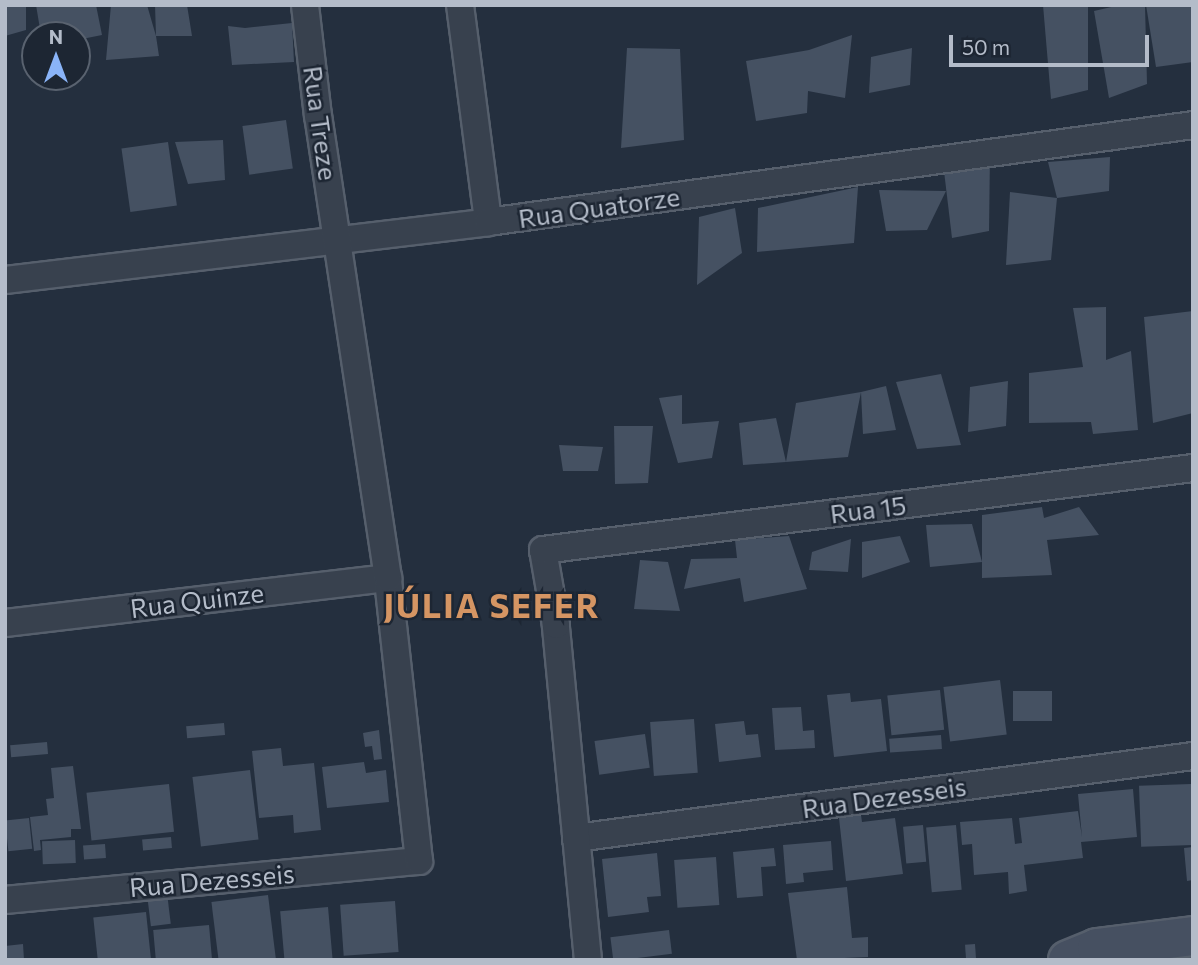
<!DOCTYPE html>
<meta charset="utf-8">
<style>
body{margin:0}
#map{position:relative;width:1198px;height:965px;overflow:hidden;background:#242f3e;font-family:Commissioner,sans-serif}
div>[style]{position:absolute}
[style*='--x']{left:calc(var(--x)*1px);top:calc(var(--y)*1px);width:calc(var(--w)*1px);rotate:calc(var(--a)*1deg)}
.building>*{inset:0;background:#455162;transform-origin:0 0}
.roads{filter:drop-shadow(2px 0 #565f6c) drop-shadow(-2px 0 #565f6c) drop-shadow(0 2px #565f6c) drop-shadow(0 -2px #565f6c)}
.street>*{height:26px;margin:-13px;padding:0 13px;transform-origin:13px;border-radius:13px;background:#38414e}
.secondary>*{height:38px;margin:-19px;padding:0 19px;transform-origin:19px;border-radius:19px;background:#465061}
span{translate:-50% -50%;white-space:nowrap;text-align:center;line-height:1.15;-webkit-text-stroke:5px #1d2633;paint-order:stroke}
.street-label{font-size:26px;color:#b4bcc9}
.district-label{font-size:33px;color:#d59563;font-weight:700;letter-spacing:2px}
.frame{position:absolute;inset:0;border:7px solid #b4bcc9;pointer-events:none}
.north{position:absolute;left:21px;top:21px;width:70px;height:70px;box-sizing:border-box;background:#1d2633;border:2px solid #59626f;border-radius:50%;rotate:0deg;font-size:19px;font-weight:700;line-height:28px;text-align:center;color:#b4bcc9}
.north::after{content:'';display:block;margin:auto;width:24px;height:32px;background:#8ab4f8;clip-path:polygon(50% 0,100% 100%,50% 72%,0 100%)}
.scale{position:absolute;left:949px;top:35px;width:200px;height:32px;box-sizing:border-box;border:4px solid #b4bcc9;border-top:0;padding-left:9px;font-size:21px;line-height:24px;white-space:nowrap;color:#b4bcc9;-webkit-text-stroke:5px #1d2633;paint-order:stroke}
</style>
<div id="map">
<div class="building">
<i style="clip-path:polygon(5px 5px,26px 5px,26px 30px,5px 36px)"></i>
<i style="clip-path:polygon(36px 5px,96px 5px,102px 35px,77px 40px,77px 35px,41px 35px)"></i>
<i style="clip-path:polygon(111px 5px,147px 5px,156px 36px,155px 5px,187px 5px,192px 36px,156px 36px,159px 56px,106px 60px)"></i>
<i style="clip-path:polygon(1043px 5px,1088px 5px,1088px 90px,1051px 99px)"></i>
<i style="clip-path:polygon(1120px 5px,1145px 5px,1147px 84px,1109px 98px,1094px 11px)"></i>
<i style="clip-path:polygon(1146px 5px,1193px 5px,1193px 62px,1156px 67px)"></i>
<i style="clip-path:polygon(292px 23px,294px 62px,232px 65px,228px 26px,245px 28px)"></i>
<i style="clip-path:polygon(852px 35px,845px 98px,808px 91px,807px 113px,756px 121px,746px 61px,809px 50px)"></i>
<i style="clip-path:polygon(627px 48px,680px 49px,684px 140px,621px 148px)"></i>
<i style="clip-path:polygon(912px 48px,910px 85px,869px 93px,871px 57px)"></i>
<i style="left:286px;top:120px;width:49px;height:44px;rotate:82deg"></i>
<i style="clip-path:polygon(223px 140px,225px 180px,188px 184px,175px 142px)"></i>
<i style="left:168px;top:142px;width:64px;height:47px;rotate:82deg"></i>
<i style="clip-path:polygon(990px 153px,989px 231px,952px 238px,944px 171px)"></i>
<i style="clip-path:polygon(1110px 157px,1109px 191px,1057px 198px,1048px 162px)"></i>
<i style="clip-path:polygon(858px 187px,854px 243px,757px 252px,758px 208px)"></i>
<i style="clip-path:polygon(879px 190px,946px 191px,927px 230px,886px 231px)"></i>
<i style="clip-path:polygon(1010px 192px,1057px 198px,1051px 260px,1006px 265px)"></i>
<i style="clip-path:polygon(735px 208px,742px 253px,697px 285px,699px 217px)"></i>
<i style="clip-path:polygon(1106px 307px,1106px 360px,1131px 351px,1138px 430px,1093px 434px,1091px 422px,1029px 423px,1029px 373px,1083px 367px,1073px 308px)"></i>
<i style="clip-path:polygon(1193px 311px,1193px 413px,1153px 423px,1144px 317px)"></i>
<i style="clip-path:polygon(941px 374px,961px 445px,917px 449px,896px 382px)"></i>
<i style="clip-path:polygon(1008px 381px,1006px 426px,968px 432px,970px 387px)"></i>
<i style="clip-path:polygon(886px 386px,896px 430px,863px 434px,861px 392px)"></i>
<i style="clip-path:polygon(861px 392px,848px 457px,786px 462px,743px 465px,739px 423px,776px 418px,786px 462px,796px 403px)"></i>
<i style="clip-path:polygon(682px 395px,682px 424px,719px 421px,712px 458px,678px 463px,659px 398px)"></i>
<i style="clip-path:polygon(614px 426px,653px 426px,648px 483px,615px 484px)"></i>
<i style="clip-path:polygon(559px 445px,603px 447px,598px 471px,563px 471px)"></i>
<i style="clip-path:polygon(1042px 507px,1044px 518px,1079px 507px,1099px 535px,1047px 540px,1052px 575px,982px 578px,982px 515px)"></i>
<i style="clip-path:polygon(972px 524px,982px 562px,930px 567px,926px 525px)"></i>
<i style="clip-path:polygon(789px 536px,807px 589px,744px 602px,740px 578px,684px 589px,691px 559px,737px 558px,735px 540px)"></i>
<i style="clip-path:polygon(900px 536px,910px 562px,862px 578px,862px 542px)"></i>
<i style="clip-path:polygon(851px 539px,848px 572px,809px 570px,812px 552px)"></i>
<i style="clip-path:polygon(640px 560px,668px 562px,680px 611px,634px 609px)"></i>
<i style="left:1000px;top:680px;width:55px;height:57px;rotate:83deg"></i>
<i style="left:940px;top:690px;width:40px;height:53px;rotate:84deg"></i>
<i style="left:1013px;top:691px;width:39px;height:30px"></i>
<i style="clip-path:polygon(850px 693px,851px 702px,881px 699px,887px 751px,834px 757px,827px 695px)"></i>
<i style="clip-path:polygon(801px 707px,803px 731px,814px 730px,815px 748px,775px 750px,772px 708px)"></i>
<i style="left:694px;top:719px;width:54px;height:44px;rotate:86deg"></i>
<i style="clip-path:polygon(744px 721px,746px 735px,758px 734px,761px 757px,719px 762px,715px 724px)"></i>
<i style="left:224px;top:723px;width:12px;height:38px;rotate:85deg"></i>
<i style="clip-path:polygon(379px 730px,382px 759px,374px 760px,372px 746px,365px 747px,363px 733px)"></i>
<i style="left:645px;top:734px;width:34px;height:51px;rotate:82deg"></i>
<i style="left:941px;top:735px;width:14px;height:52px;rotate:86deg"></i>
<i style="left:47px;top:742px;width:12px;height:37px;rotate:85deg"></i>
<i style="clip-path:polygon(281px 748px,283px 766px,314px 763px,321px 830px,294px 833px,293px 815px,259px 818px,252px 751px)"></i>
<i style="clip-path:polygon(364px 762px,366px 773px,386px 770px,389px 802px,327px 808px,322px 767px)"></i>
<i style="clip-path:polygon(73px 766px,81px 829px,71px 829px,71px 837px,40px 840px,41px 850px,34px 851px,30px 817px,48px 815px,46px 799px,54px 798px,51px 768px)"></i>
<i style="left:250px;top:770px;width:70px;height:58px;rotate:83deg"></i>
<i style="left:169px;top:784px;width:48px;height:83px;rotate:84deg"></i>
<i style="left:1191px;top:784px;width:61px;height:52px;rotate:88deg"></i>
<i style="clip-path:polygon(1133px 789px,1137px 837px,1081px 842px,1083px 858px,1024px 865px,1027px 891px,1009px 894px,1008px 872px,974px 875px,972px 844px,962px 845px,960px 822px,1012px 818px,1015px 844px,1022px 843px,1019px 818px,1078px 811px,1082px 837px,1078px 794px)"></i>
<i style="clip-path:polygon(861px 815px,862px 822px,895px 818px,903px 874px,846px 881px,839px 818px)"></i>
<i style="left:29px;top:818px;width:31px;height:24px;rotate:84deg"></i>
<i style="left:923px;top:825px;width:37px;height:20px;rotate:85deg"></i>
<i style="left:956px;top:825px;width:65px;height:30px;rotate:85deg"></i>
<i style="left:171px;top:837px;width:11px;height:29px;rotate:85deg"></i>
<i style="left:75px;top:840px;width:23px;height:33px;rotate:88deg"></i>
<i style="clip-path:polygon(831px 841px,833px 870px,803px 873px,804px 882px,786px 884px,783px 845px)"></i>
<i style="left:105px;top:844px;width:14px;height:22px;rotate:86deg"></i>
<i style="clip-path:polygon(1193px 847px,1193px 880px,1187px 881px,1184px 848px)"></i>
<i style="clip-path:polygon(774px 848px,776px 866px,761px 867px,763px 896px,737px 898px,733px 852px)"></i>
<i style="clip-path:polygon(657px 853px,661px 896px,647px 897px,649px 912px,608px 917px,602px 859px)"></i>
<i style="left:716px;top:857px;width:48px;height:42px;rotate:86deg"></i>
<i style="clip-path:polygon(847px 887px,852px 938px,868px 937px,868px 957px,797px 960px,788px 893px)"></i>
<i style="left:167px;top:893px;width:31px;height:20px;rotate:83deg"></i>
<i style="left:268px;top:895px;width:65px;height:57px;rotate:83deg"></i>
<i style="left:395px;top:901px;width:51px;height:55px;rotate:86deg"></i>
<i style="left:328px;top:907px;width:52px;height:48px;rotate:85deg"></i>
<i style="left:146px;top:912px;width:48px;height:53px;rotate:84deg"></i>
<i style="left:209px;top:925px;width:35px;height:56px;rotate:85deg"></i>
<i style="left:669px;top:930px;width:24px;height:59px;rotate:83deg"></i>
<i style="clip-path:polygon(23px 944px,24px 960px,5px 960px,5px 946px)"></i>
<i style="left:975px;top:944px;width:16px;height:10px;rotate:86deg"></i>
</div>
<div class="roads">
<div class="street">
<i style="--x:460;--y:5;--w:219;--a:82.6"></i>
<i style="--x:5;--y:280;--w:486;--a:-6.8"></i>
<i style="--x:488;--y:222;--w:712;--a:-7.83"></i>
<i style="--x:5;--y:623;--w:386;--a:-6.7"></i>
<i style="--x:576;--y:838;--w:622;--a:-7.57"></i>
<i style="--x:5;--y:900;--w:416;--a:-5.4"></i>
<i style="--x:419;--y:861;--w:285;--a:-96.3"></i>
<i style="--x:388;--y:578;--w:467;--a:-98.6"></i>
<i style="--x:318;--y:116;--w:112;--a:-96.7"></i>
<i style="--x:588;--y:960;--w:337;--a:-95.5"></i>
<i style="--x:556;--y:625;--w:76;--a:-99.8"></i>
<i style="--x:543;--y:550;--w:655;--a:-7.19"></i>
</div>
<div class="secondary">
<i style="--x:1068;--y:960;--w:31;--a:-22"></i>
<i style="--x:1097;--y:948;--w:97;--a:-7.1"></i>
</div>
</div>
<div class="street-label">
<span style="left:321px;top:123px;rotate:82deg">Rua Treze</span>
<span style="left:599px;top:207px;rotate:-8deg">Rua Quatorze</span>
<span style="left:868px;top:509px;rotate:-7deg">Rua 15</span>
<span style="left:197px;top:600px;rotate:-7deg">Rua Quinze</span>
<span style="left:884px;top:797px;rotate:-8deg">Rua Dezesseis</span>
<span style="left:212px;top:880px;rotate:-5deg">Rua Dezesseis</span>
</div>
<div class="district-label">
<span style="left:492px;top:605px">JÚLIA SEFER</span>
</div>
<div class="frame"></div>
<div class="north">N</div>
<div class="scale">50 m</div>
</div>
